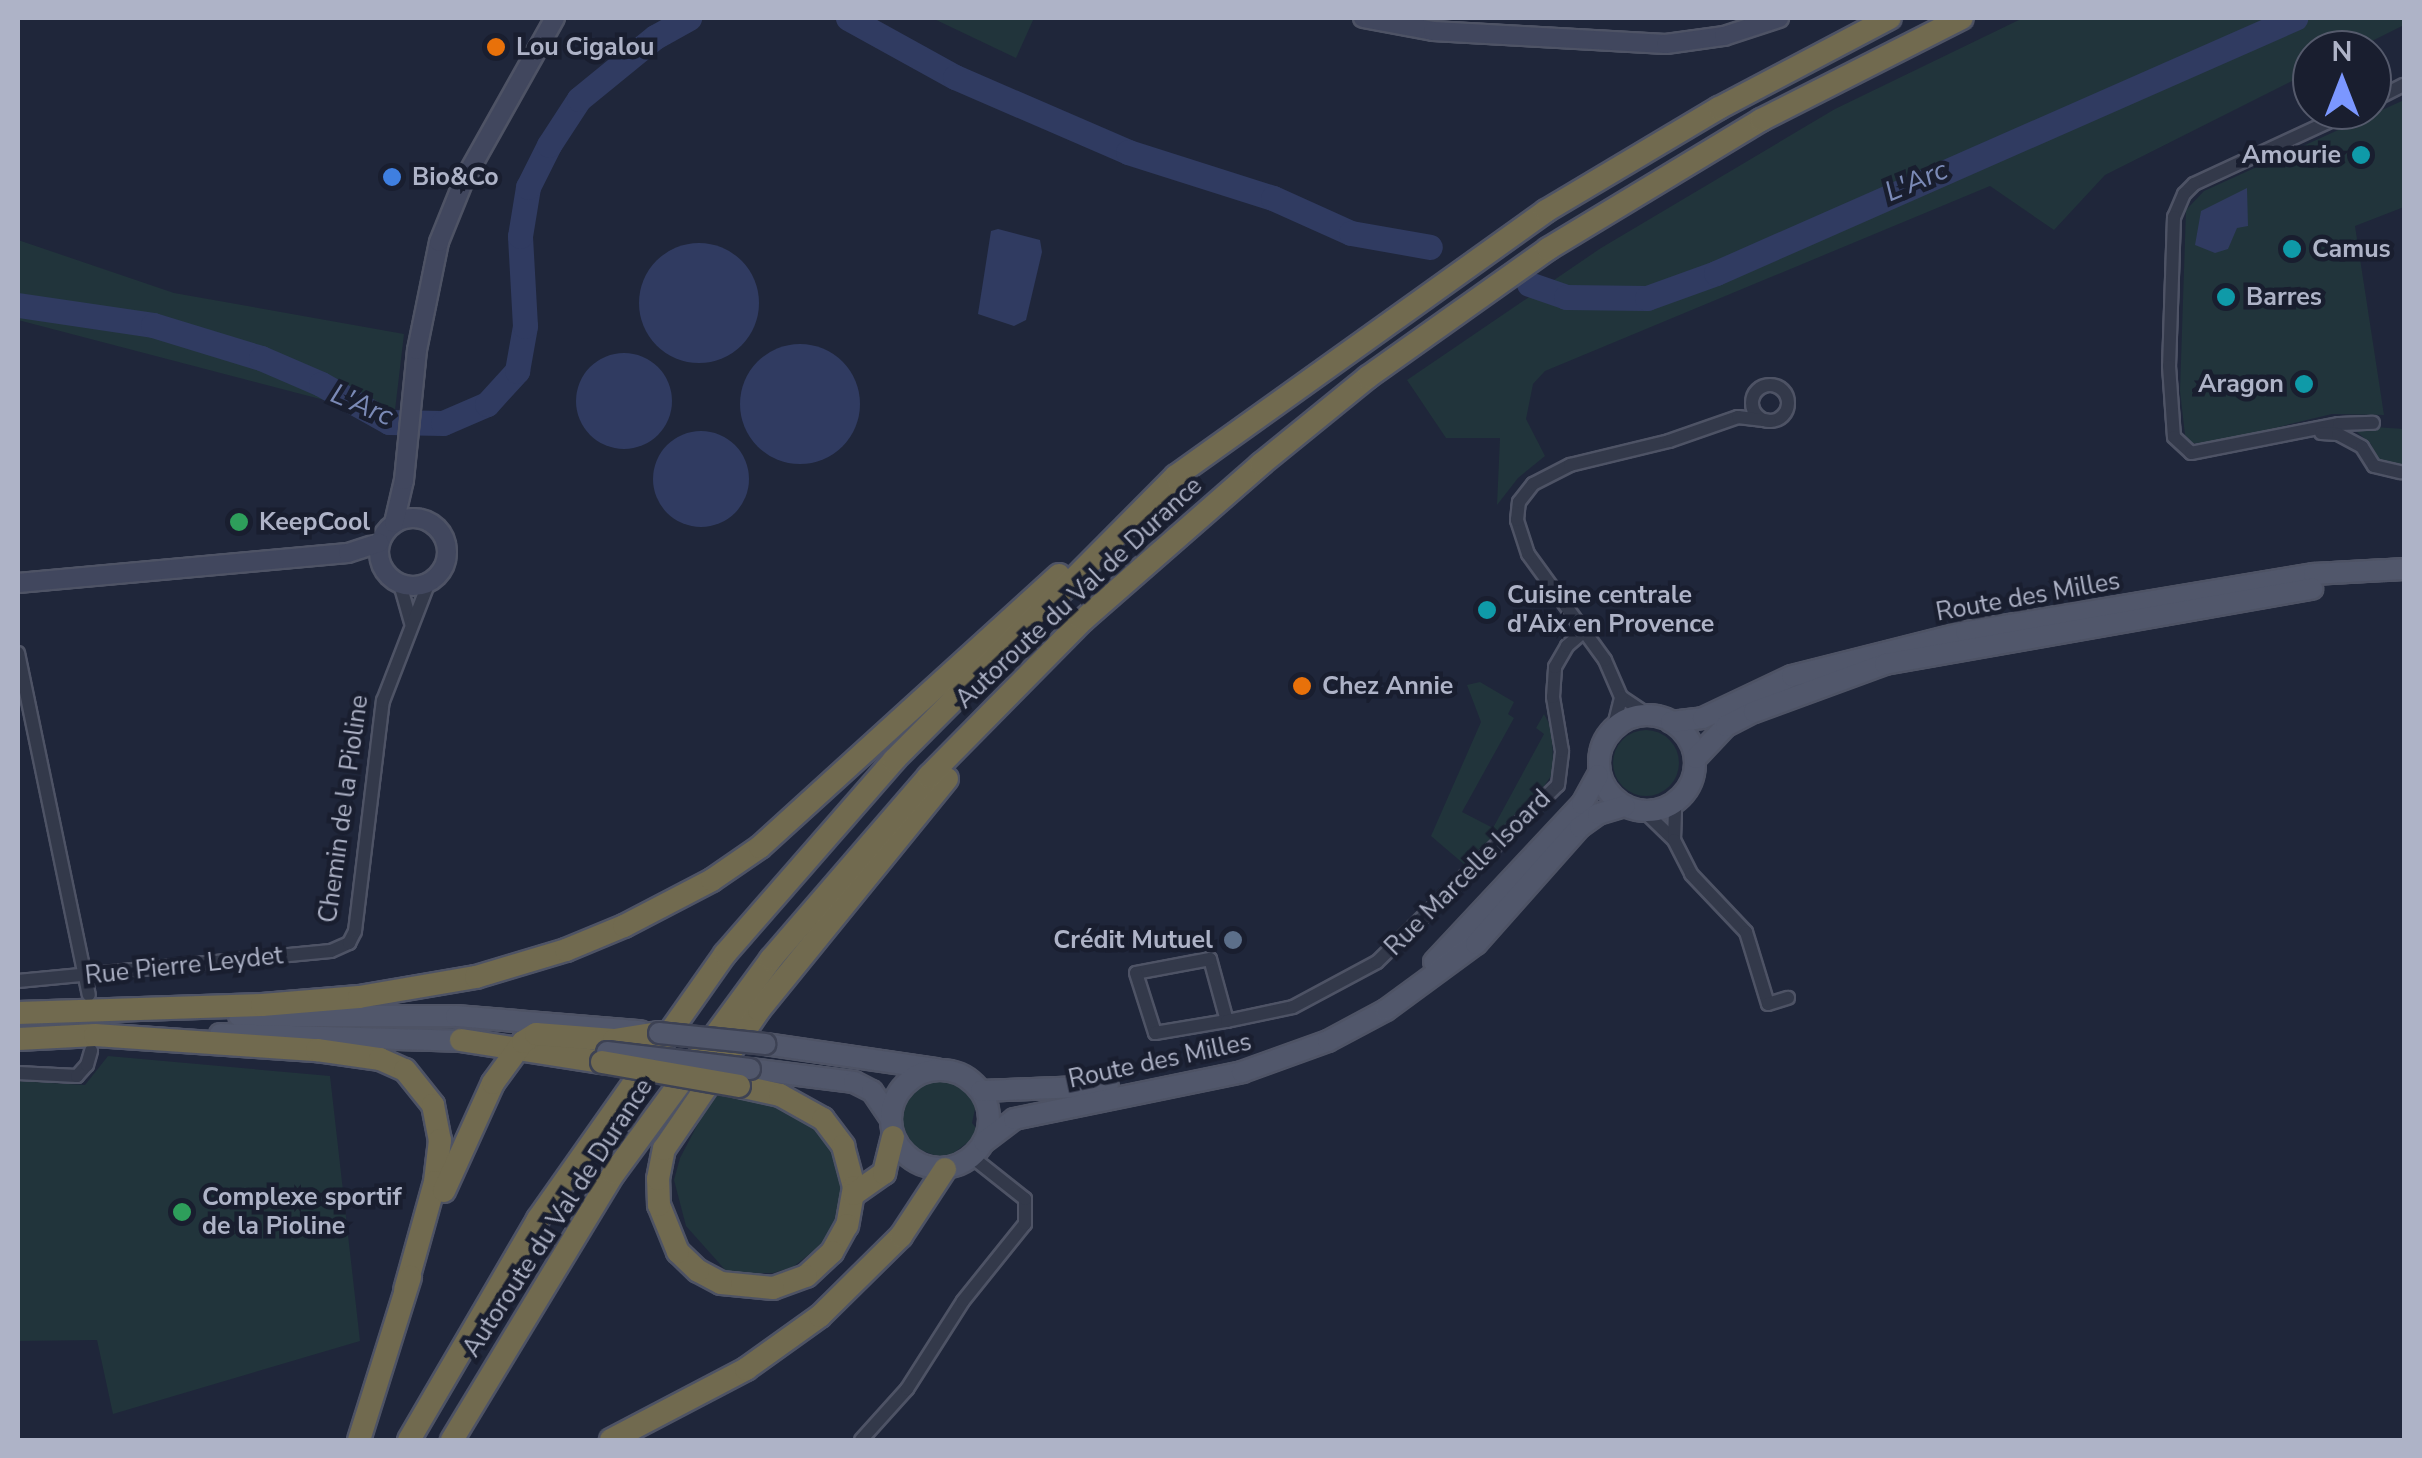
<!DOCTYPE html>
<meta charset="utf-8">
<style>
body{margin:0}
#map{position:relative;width:2422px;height:1458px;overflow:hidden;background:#1f263a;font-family:"Nunito Sans",sans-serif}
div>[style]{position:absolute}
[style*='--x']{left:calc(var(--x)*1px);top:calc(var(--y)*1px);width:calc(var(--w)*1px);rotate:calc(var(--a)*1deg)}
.green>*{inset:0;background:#21343b}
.round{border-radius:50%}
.water>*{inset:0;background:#303b61}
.river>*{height:25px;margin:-12.5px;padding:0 12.5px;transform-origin:12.5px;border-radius:12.5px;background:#303b61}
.roads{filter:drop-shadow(2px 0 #4e5365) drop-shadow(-2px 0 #4e5365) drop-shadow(0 2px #4e5365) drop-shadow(0 -2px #4e5365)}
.street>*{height:12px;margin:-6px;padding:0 6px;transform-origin:6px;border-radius:6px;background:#33394a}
.street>.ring{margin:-6px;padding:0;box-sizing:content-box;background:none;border:12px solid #33394a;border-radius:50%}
.secondary>*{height:18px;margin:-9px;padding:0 9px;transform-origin:9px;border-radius:9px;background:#41475e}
.secondary>.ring{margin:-9px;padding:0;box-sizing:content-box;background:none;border:18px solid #41475e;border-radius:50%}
.primary>*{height:20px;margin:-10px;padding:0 10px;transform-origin:10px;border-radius:10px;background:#51576b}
.primary>.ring{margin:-10px;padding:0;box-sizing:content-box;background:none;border:20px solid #51576b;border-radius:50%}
.highway>*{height:22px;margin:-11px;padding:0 11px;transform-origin:11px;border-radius:11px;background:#716a4f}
.bridges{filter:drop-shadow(2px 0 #3d4254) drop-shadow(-2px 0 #3d4254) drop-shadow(0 2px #3d4254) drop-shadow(0 -2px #3d4254)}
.primary-bridge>*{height:20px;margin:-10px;padding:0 10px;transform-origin:10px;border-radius:10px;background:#51576b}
.highway-bridge>*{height:22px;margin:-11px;padding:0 11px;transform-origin:11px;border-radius:11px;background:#716a4f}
.dots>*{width:28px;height:28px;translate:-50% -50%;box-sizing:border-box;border:5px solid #191e2f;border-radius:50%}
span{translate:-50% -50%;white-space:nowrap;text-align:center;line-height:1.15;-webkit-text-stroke:9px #191e2f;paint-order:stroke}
.poi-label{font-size:25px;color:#aeb3c7;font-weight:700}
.left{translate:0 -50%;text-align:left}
.right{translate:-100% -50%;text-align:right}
.street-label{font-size:25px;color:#aeb3c7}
.water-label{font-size:28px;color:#7b8ab6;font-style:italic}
.frame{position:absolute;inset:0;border:20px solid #aeb3c7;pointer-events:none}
.north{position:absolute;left:2292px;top:30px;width:100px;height:100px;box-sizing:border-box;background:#191e2f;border:2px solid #555a6c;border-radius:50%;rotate:0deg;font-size:28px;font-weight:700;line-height:40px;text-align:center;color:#aeb3c7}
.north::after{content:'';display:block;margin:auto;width:35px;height:45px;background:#7b97ff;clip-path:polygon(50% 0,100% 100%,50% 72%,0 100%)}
</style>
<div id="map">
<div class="green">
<i style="clip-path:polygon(932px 18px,1034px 18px,1016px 58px)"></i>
<i style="clip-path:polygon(2023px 18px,2404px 18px,2404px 25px,2354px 50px,2312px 50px,2312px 71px,2105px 175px,2054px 230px,1990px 186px,1545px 371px,1533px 384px,1526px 419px,1545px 456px,1518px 478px,1497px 505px,1500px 438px,1446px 438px,1407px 380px,1601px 248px,1835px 109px)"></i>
<i style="clip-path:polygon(2404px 100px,2404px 207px,2355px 226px,2384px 415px,2332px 414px,2212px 443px,2193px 443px,2185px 435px,2180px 391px,2186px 210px,2204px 191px)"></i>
<i style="clip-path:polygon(18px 240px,174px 293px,404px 334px,393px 427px,328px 401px,18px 320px)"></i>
<i style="clip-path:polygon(2359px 426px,2404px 429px,2404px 466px,2378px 461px,2371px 444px,2356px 431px)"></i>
<i style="clip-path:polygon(1480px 682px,1514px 702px,1508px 714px,1514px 718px,1462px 812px,1493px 828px,1544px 734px,1536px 728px,1544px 714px,1552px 729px,1553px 763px,1551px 776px,1532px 804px,1465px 865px,1431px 836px,1481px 722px,1467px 685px)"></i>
<i class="round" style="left:1613px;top:730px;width:66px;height:66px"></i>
<i style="clip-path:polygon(108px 1056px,330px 1076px,360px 1341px,113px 1414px,97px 1340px,18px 1341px,18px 1081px,85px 1085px)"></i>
<i style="clip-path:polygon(935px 1080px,960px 1085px,976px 1104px,972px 1123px,977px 1129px,971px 1140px,951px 1155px,939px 1157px,915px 1148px,902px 1126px,905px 1101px,913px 1091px)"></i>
<i style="clip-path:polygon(713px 1095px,773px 1102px,812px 1123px,827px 1140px,842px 1186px,841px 1206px,834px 1229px,821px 1245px,793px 1267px,773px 1273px,728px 1273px,686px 1226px,674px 1180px,680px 1158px)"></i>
</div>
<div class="water">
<i style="clip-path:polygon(2247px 188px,2248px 226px,2237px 228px,2228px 249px,2215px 253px,2195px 245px,2201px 211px)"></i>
<i style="clip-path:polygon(998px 229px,1040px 240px,1042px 252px,1026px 320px,1014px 326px,978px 314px,991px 231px)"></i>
<i class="round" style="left:639px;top:243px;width:120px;height:120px"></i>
<i class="round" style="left:740px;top:344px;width:120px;height:120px"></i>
<i class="round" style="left:576px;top:353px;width:96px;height:96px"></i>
<i class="round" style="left:653px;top:431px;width:96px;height:96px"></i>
</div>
<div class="river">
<i style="--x:848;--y:18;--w:122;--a:28.9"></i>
<i style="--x:955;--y:77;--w:189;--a:23.4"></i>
<i style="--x:1128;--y:152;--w:152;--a:17.6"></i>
<i style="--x:1273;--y:198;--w:85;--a:24.2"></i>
<i style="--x:1351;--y:233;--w:80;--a:10"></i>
<i style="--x:1529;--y:284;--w:39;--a:19"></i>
<i style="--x:1566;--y:297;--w:81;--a:0.7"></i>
<i style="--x:1647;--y:298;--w:73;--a:-19.9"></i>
<i style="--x:1716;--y:273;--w:633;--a:-23.77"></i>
<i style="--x:18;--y:305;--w:136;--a:8.4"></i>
<i style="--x:153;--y:325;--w:113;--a:17"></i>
<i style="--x:261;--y:358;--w:65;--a:23.4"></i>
<i style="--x:321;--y:384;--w:78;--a:29.2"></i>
<i style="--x:389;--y:422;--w:54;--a:1.1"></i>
<i style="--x:443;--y:423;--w:48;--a:-23.4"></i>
<i style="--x:487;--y:404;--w:45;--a:-47.7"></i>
<i style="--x:517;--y:371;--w:46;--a:-79.9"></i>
<i style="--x:525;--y:326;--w:90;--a:-93.2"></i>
<i style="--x:520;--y:236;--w:50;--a:-80.7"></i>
<i style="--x:528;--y:187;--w:47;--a:-63.4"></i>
<i style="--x:549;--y:145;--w:55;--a:-56.9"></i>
<i style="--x:579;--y:99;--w:98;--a:-39.2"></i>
<i style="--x:655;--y:37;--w:39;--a:-29"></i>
</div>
<div class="roads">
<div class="street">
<i style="--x:2372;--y:101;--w:36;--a:-27"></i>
<i style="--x:2354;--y:110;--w:176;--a:155.2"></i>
<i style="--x:2194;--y:184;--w:14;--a:135"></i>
<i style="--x:2184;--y:194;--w:25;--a:113"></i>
<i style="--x:2174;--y:217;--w:149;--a:91.9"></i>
<i style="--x:2169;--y:366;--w:71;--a:86"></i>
<i style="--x:2174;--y:437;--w:23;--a:43"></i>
<i style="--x:2191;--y:453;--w:151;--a:-11.1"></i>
<i style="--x:2339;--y:424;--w:34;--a:-2"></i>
<i class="ring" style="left:1752px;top:385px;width:24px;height:24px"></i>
<i style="--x:2321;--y:433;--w:17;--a:3"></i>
<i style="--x:2338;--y:434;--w:27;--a:28"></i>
<i style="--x:2362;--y:447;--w:22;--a:58"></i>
<i style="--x:2374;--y:466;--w:28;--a:13"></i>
<i style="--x:400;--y:584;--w:41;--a:74.2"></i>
<i style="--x:18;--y:653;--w:349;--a:78.3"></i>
<i style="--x:1651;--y:717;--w:36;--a:-146"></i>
<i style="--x:1621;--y:697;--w:40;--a:-113.4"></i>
<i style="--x:1605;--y:660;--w:131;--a:-126"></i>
<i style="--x:1528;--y:554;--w:36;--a:-108"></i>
<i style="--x:1517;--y:520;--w:18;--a:-84"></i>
<i style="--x:1519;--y:502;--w:23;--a:-52"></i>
<i style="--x:1533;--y:484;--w:42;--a:-27.2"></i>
<i style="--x:1570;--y:465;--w:102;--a:-13.6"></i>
<i style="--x:1669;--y:441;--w:73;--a:-19.2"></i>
<i style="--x:1738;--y:417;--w:32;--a:7"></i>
<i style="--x:1613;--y:730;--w:34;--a:-76"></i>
<i style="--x:1643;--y:810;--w:43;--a:44.1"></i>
<i style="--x:1674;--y:840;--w:38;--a:-88"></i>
<i style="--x:1674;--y:840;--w:38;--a:63"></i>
<i style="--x:1691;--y:874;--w:80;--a:46.5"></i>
<i style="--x:1746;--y:932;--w:75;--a:73"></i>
<i style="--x:1768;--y:1004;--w:21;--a:-17"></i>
<i style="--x:18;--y:981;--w:314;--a:-5.5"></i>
<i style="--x:331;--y:951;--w:20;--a:-24"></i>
<i style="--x:349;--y:943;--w:13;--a:-63"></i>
<i style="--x:355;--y:931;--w:232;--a:-83.1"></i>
<i style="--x:383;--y:701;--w:128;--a:-68.9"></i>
<i style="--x:1227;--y:1021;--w:64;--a:-105.3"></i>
<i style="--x:1210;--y:959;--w:75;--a:169.3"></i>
<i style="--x:1136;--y:973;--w:63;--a:72.4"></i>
<i style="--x:1155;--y:1033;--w:73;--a:-9.5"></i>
<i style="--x:1227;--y:1021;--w:67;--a:-12"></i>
<i style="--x:1293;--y:1007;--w:95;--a:-28.2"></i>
<i style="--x:1377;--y:962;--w:253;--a:-44.4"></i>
<i style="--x:1558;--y:785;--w:34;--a:-83"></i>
<i style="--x:1562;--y:751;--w:55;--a:-99.5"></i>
<i style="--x:1553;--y:697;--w:30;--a:-86"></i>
<i style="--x:1555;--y:667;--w:24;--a:-60"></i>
<i style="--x:1567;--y:646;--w:23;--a:-41"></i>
<i style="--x:18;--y:1073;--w:59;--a:2.9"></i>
<i style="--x:77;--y:1076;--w:15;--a:-48"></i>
<i style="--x:87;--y:1065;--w:15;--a:-74"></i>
<i style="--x:861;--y:1440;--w:69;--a:-48"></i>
<i style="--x:907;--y:1389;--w:104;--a:-57.5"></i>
<i style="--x:963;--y:1301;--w:99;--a:-51.2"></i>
<i style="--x:1025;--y:1224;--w:25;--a:-90"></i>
<i style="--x:1025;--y:1199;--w:68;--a:-141.6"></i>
</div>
<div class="secondary">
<i style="--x:1363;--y:18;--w:71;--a:10.5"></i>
<i style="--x:1433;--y:31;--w:233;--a:3.2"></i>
<i style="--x:1666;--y:44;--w:59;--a:-7.9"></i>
<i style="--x:1724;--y:36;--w:58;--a:-18.1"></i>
<i class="ring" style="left:379px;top:518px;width:50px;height:50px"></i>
<i style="--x:394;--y:523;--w:44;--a:-76.9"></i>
<i style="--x:404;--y:480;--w:131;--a:-84.3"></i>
<i style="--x:417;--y:350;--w:110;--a:-78.5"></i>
<i style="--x:439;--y:242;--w:67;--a:-68"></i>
<i style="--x:464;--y:180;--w:186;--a:-60.7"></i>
<i style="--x:18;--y:583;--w:331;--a:-5.2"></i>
<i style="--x:348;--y:553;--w:33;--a:-18"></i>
</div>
<div class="primary">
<i class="ring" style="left:1599px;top:715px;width:76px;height:76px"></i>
<i style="--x:1671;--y:722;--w:32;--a:-7"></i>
<i style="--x:1703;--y:718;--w:98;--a:-25.3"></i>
<i style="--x:1792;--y:676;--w:179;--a:-14.2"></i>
<i style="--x:1966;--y:632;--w:353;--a:-9.5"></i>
<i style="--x:2314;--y:574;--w:90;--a:-3.2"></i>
<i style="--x:1696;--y:758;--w:44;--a:-46.8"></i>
<i style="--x:1726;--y:726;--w:31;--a:-27"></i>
<i style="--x:1754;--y:712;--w:140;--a:-20.1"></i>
<i style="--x:1885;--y:664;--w:434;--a:-10"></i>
<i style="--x:1434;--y:962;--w:216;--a:-46.9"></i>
<i style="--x:1582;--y:804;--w:33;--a:-61"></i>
<i style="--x:239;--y:1016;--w:217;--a:0"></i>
<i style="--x:456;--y:1016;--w:185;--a:4.7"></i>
<i style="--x:220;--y:1034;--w:256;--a:1.6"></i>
<i style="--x:765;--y:1044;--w:174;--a:8.3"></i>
<i style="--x:750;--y:1069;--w:105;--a:7.1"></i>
<i style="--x:854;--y:1082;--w:20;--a:27"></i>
<i style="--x:872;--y:1091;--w:32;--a:56"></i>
<i class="ring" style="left:891px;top:1070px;width:78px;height:78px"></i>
<i style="--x:981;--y:1091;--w:127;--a:-2.3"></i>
<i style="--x:984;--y:1142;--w:38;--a:-37"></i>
<i style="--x:1014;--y:1119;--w:233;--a:-11.6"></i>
<i style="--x:1242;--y:1072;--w:91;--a:-19.8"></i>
<i style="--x:1328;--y:1041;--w:66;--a:-28.1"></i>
<i style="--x:1386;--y:1010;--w:112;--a:-36.3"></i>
<i style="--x:1476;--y:944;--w:157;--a:-48.4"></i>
<i style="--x:1580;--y:827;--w:22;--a:-36"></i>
<i style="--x:1598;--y:814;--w:28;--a:-17"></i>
</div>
<div class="highway">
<i style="--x:18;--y:1013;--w:244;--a:-1.9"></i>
<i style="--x:262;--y:1005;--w:97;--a:-4.7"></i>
<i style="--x:359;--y:997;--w:119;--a:-9.7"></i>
<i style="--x:476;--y:977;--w:94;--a:-16.7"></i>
<i style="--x:566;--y:950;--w:63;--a:-22.5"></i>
<i style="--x:624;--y:926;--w:99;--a:-27.6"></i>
<i style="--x:712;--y:880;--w:58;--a:-34.5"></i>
<i style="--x:760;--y:847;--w:404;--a:-42.3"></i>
<i style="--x:18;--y:1039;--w:77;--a:-3"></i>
<i style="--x:95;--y:1035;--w:223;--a:3.9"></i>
<i style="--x:317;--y:1050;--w:64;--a:8.1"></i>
<i style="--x:380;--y:1059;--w:27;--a:24"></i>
<i style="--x:405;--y:1070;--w:45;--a:51.3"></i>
<i style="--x:433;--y:1105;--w:36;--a:79"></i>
<i style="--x:440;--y:1140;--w:42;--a:96.8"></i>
<i style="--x:435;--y:1182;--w:112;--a:105.5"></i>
<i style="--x:461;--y:1040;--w:143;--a:8.9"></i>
<i style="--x:739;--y:1086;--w:42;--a:12.4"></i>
<i style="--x:780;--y:1095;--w:49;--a:29.2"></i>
<i style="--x:823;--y:1119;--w:34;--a:53"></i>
<i style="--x:843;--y:1146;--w:42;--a:75"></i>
<i style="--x:854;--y:1187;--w:39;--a:100"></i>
<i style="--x:847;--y:1225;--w:31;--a:119"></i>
<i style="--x:832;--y:1252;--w:35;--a:137"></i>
<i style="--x:806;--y:1276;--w:35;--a:160"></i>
<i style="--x:773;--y:1288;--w:52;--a:-174.5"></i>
<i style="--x:721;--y:1283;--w:26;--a:-152"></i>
<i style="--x:698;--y:1271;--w:28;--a:-136"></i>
<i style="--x:678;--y:1252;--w:51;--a:-112"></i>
<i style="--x:659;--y:1205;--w:26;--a:-92"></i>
<i style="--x:658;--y:1179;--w:31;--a:-79"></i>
<i style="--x:664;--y:1149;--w:168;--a:-55.6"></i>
<i style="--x:759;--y:1010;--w:298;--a:-50.9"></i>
<i style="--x:444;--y:1191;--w:119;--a:-65.6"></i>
<i style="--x:493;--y:1083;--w:51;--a:-53.8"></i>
<i style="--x:523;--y:1042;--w:15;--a:-32"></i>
<i style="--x:536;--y:1034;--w:78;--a:4.4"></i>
<i style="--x:614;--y:1040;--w:46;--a:-8.8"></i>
<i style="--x:854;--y:1194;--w:37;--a:-35"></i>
<i style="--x:884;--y:1173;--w:37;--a:-76"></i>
<i style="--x:359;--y:1440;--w:171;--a:-72.6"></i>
<i style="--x:409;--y:1440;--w:256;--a:-59.7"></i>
<i style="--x:538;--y:1219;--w:324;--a:-54.8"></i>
<i style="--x:725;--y:954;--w:257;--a:-48.9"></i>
<i style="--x:894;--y:760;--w:400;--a:-45.2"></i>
<i style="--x:1176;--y:476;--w:455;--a:-35.6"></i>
<i style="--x:1546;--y:211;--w:201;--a:-30.8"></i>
<i style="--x:1719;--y:108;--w:193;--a:-27.8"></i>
<i style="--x:452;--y:1440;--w:312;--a:-58.8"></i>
<i style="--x:614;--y:1173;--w:265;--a:-53.7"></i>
<i style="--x:771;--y:959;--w:242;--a:-49.2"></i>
<i style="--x:929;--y:776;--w:219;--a:-45.4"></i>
<i style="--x:1083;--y:620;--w:237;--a:-41.2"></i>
<i style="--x:1261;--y:464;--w:138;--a:-39.1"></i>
<i style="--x:1368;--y:377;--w:221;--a:-35.4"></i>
<i style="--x:1548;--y:249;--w:249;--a:-31.2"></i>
<i style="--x:1761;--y:120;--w:225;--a:-26.9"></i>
<i style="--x:611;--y:1440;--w:153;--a:-27.7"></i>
<i style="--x:746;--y:1369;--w:91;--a:-35.6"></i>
<i style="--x:820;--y:1316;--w:114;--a:-44.6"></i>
<i style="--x:901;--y:1236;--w:80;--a:-56.7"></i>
</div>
</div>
<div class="bridges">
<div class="primary-bridge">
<i style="--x:659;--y:1033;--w:107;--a:5.9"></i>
<i style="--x:607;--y:1052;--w:144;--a:6.8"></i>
</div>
<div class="highway-bridge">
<i style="--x:602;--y:1062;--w:139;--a:9.9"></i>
</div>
</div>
<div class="dots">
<i style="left:496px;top:47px;background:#e8710a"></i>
<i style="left:2361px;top:155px;background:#0f9aa8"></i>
<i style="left:392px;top:177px;background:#3f7fe0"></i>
<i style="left:2292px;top:249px;background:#0f9aa8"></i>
<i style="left:2226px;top:297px;background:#0f9aa8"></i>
<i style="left:2304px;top:384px;background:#0f9aa8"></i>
<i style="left:239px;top:522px;background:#2e9e5b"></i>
<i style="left:1487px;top:610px;background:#0f9aa8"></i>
<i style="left:1302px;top:686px;background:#e8710a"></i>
<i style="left:1233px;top:940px;background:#5c6f8a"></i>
<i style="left:182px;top:1212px;background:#2e9e5b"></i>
</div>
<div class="poi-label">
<span class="left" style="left:516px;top:47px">Lou Cigalou</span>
<span class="right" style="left:2341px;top:155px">Amourie</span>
<span class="left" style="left:412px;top:177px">Bio&amp;Co</span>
<span class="left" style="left:2312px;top:249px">Camus</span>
<span class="left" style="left:2246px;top:297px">Barres</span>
<span class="right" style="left:2284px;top:384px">Aragon</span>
<span class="left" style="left:259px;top:522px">KeepCool</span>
<span class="left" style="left:1507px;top:610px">Cuisine centrale<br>d'Aix en Provence</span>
<span class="left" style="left:1322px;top:686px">Chez Annie</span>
<span class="right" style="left:1213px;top:940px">Crédit Mutuel</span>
<span class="left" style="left:202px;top:1212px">Complexe sportif<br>de la Pioline</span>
</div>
<div class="street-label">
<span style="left:1079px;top:593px;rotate:-43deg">Autoroute du Val de Durance</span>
<span style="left:2028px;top:597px;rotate:-10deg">Route des Milles</span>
<span style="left:344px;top:809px;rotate:-82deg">Chemin de la Pioline</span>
<span style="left:1468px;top:873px;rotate:-45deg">Rue Marcelle Isoard</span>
<span style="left:184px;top:966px;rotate:-6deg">Rue Pierre Leydet</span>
<span style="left:1160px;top:1061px;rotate:-12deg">Route des Milles</span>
<span style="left:558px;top:1218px;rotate:-57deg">Autoroute du Val de Durance</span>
</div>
<div class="water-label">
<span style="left:1916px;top:181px;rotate:-23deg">L'Arc</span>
<span style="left:362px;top:405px;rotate:23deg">L'Arc</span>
</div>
<div class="frame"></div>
<div class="north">N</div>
</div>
